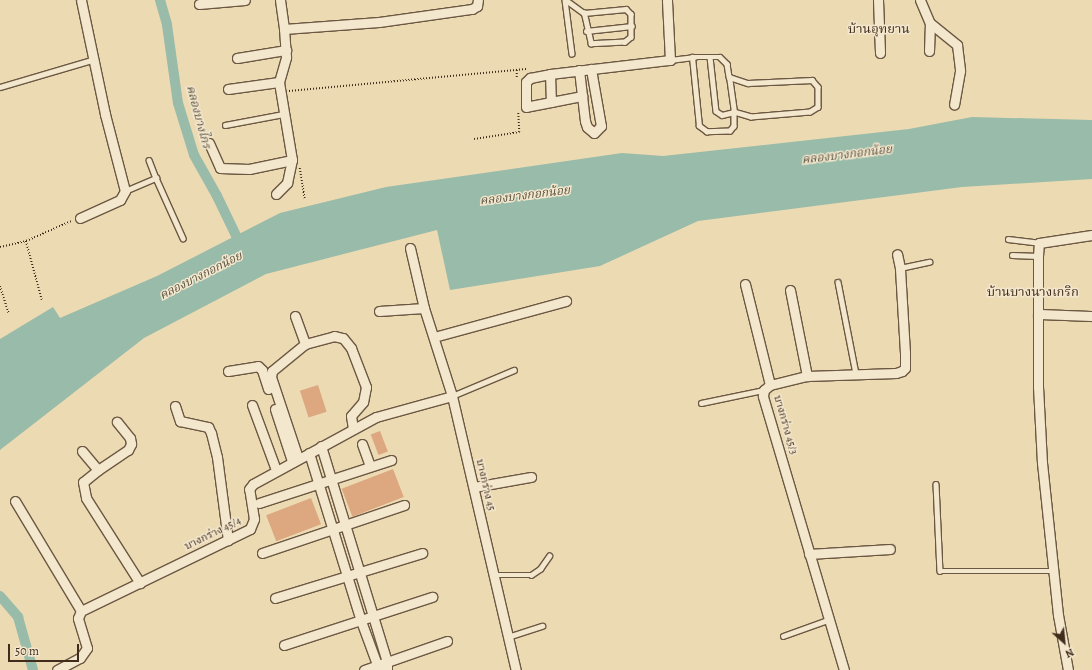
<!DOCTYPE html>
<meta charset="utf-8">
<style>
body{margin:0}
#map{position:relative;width:1092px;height:670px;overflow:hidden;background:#ecdab3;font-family:Alegreya,"Noto Serif Thai",serif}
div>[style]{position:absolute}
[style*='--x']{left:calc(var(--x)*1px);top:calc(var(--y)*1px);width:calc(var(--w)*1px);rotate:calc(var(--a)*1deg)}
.water>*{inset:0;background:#99bba9}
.canal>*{height:10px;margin:-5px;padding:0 5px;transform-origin:5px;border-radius:5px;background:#99bba9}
.building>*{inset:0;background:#dda780;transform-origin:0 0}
.path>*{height:1.5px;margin-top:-0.75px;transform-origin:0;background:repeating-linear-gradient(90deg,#412c1c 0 1px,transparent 0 3px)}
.roads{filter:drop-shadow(1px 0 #6c5842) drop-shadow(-1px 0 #6c5842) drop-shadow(0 1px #6c5842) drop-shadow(0 -1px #6c5842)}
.lane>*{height:4.5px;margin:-2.25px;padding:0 2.25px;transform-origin:2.25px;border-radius:2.25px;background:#f3e7ce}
.street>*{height:9px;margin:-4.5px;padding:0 4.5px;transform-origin:4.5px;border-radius:4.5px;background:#f3e7ce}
span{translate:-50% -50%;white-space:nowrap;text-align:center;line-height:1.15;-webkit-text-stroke:3px #f3e7ce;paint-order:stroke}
.street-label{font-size:11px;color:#412c1c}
.water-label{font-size:12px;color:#57503f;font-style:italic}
.quarter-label{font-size:13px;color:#412c1c}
.north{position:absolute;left:1044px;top:622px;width:40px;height:40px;-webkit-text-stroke:3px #f3e7ce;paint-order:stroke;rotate:153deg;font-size:11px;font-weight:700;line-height:16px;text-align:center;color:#412c1c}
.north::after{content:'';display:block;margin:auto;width:14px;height:18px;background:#412c1c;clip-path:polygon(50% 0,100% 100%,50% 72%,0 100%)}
.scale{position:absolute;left:8px;top:644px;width:71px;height:18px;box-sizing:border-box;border:2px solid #412c1c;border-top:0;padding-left:5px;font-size:12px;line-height:14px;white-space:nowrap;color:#412c1c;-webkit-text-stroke:3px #f3e7ce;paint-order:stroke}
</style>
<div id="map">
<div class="water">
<i style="clip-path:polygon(972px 117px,1092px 120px,1092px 179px,962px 187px,698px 221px,600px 266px,450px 290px,437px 230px,266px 274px,144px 338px,0 450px,0 339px,53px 307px,60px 318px,157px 276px,280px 213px,386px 187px,622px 153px,663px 156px,909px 129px)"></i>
</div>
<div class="canal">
<i style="--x:160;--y:0;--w:26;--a:74"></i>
<i style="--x:167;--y:25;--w:79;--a:82"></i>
<i style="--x:178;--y:103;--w:54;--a:72.9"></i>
<i style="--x:194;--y:155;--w:47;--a:60.7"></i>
<i style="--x:217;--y:196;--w:58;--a:64.3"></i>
<i style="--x:0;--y:596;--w:28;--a:49"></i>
<i style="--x:18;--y:617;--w:55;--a:74.2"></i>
</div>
<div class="building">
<i style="left:318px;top:385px;width:28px;height:19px;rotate:72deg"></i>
<i style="left:380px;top:431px;width:22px;height:10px;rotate:69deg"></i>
<i style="left:393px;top:469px;width:30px;height:55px;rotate:69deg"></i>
<i style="left:311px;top:498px;width:28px;height:48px;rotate:69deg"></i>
</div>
<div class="path">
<i style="--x:517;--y:70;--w:8;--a:90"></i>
<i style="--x:289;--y:91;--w:240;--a:-5.3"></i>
<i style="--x:474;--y:139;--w:46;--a:-8.8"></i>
<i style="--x:519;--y:132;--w:20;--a:-93"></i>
<i style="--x:300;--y:168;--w:31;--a:81"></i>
<i style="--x:26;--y:241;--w:61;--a:74.8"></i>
<i style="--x:0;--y:247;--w:27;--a:-13"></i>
<i style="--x:26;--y:241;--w:49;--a:-24"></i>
<i style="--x:0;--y:286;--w:29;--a:72"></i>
</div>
<div class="roads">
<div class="lane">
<i style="--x:565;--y:0;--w:54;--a:82.6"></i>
<i style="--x:566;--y:0;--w:22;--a:36"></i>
<i style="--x:584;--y:13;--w:42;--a:-5.4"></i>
<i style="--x:626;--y:9;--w:7;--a:45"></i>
<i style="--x:631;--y:14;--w:23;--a:90"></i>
<i style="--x:631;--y:37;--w:8;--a:140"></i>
<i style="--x:625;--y:42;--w:34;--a:177"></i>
<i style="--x:591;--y:44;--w:32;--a:-103"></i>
<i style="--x:586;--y:31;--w:46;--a:-6.2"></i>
<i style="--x:710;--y:57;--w:54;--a:83.7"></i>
<i style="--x:716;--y:111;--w:7;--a:34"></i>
<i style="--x:722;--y:115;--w:12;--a:-14"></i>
<i style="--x:734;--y:112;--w:35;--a:-98"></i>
<i style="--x:670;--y:60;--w:25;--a:-7"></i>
<i style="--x:695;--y:57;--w:25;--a:0"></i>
<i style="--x:720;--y:57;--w:10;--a:45"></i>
<i style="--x:727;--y:64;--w:13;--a:81"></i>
<i style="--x:729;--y:77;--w:20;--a:18"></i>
<i style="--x:748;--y:83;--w:64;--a:-2.7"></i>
<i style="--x:812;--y:80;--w:9;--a:49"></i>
<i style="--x:818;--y:87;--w:20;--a:90"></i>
<i style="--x:818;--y:107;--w:9;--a:148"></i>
<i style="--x:810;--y:112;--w:59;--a:175.2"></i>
<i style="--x:751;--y:117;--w:18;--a:-164"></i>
<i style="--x:734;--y:112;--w:14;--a:90"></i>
<i style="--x:734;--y:126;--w:6;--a:129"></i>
<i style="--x:730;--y:131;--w:23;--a:178"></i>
<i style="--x:707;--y:132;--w:10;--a:-143"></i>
<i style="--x:699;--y:126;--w:69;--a:-95.8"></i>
<i style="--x:0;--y:87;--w:99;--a:-16.4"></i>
<i style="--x:225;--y:125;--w:59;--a:-10.7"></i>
<i style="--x:149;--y:160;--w:19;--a:69"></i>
<i style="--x:125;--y:191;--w:34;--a:-23"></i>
<i style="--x:156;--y:178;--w:66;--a:65.8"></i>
<i style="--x:1008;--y:239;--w:31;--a:7"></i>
<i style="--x:1012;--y:255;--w:26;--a:2"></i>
<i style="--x:900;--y:268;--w:30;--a:-12"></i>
<i style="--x:838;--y:282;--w:94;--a:78.9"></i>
<i style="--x:452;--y:396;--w:67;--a:-22.8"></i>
<i style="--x:701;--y:403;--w:64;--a:-11.7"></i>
<i style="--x:936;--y:484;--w:87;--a:87.4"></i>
<i style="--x:940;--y:571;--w:113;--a:0"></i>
<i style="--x:494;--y:575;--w:37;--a:0"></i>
<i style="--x:531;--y:575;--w:11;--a:-34"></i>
<i style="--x:540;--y:569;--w:16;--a:-55"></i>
<i style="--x:783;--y:636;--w:48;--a:-19.6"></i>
<i style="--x:508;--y:637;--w:36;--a:-18"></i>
</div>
<div class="street">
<i style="--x:280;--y:0;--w:29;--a:82"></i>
<i style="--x:878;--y:0;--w:53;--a:87.8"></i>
<i style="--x:920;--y:0;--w:25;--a:67"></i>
<i style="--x:930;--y:23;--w:35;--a:39"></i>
<i style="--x:957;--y:45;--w:26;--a:83"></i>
<i style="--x:960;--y:71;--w:34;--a:100"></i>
<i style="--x:199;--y:4;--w:46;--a:-5"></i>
<i style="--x:929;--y:51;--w:28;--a:-88"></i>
<i style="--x:237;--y:58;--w:50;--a:-9.3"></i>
<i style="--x:579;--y:70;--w:51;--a:83.3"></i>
<i style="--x:585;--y:121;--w:6;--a:72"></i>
<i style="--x:587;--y:127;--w:9;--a:41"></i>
<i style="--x:594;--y:133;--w:10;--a:-45"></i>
<i style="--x:601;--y:126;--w:58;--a:-100"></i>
<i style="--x:550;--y:74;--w:28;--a:88"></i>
<i style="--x:551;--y:102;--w:32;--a:-11"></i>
<i style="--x:228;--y:89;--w:51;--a:-7.8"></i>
<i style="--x:551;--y:102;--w:25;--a:169"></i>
<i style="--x:526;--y:107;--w:25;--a:-90"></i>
<i style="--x:526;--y:82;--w:6;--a:-45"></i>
<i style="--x:530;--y:78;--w:20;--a:-11"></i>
<i style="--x:550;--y:74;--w:121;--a:-6.7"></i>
<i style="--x:670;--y:60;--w:60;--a:-92.9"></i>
<i style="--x:209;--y:143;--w:27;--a:66"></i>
<i style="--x:220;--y:168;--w:29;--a:2"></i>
<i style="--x:249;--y:169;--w:44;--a:-11.8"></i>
<i style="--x:292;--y:160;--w:79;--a:-99.5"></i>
<i style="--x:279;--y:82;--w:26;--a:-74"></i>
<i style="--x:286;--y:57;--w:28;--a:-94"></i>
<i style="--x:284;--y:29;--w:95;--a:-4.2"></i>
<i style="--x:379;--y:22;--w:94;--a:-8"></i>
<i style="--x:472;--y:9;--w:6;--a:-31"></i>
<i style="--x:477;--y:6;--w:6;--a:-81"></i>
<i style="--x:276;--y:194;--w:16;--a:-45"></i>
<i style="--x:287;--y:183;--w:24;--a:-78"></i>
<i style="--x:80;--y:218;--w:44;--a:-24.2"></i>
<i style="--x:120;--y:200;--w:10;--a:-61"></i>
<i style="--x:125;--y:191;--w:80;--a:-104.6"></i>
<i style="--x:105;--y:114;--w:116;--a:-101.9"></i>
<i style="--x:410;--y:248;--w:62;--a:76.9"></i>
<i style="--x:424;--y:308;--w:92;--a:72.3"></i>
<i style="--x:452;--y:396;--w:281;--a:76.9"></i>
<i style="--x:745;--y:284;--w:104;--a:76.1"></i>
<i style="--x:790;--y:290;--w:88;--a:78.8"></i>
<i style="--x:379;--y:311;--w:45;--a:-3.8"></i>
<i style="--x:1038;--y:314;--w:54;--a:2.1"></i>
<i style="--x:295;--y:316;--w:30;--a:70"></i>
<i style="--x:434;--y:337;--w:137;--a:-15.3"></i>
<i style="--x:228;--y:371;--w:30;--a:-9"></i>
<i style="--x:258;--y:366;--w:6;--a:45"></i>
<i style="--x:262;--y:370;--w:20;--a:72"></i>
<i style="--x:252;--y:405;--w:69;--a:69.7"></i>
<i style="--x:175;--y:406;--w:16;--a:72"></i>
<i style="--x:180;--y:421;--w:29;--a:12"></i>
<i style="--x:208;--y:427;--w:7;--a:63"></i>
<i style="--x:211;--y:433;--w:25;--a:76"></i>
<i style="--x:217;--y:457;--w:84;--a:82.5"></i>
<i style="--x:275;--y:409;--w:55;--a:71.9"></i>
<i style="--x:362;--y:444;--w:23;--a:70"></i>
<i style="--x:321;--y:446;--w:226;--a:73"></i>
<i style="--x:387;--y:662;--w:8;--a:90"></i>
<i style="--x:82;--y:451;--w:25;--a:50"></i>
<i style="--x:98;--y:470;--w:19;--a:141"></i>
<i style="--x:83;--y:482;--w:16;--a:79"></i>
<i style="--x:86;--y:498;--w:101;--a:57.6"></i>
<i style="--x:309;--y:453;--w:176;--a:72.8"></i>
<i style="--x:361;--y:621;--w:52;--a:69.8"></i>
<i style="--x:298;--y:458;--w:85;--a:-108.4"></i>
<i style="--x:271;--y:377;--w:6;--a:-81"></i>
<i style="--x:272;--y:371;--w:43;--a:-39.3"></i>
<i style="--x:305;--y:344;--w:30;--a:-15"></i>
<i style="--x:334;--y:336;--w:9;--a:13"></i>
<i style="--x:343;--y:338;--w:13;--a:51"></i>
<i style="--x:351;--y:348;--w:42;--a:69"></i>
<i style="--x:366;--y:387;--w:15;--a:101"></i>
<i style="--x:363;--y:402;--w:18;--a:131"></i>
<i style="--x:351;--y:416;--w:13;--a:81"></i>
<i style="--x:98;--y:470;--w:36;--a:-34"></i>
<i style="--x:128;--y:450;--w:7;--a:-63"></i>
<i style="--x:131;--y:444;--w:6;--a:-99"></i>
<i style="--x:130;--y:438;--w:21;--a:-129"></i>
<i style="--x:474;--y:487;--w:58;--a:-10"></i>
<i style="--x:15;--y:501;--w:128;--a:59"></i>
<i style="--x:259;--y:503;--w:139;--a:-18"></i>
<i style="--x:262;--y:553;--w:150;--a:-18.7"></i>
<i style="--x:809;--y:554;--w:81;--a:-3.5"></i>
<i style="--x:275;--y:598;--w:154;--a:-17"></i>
<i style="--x:284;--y:645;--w:156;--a:-18"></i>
<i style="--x:57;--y:670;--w:26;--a:-28"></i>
<i style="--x:80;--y:658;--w:12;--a:-55"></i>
<i style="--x:87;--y:648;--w:31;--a:-107"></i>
<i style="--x:78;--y:618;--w:8;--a:-67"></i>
<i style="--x:81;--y:611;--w:188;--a:-25.9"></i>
<i style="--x:250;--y:529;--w:11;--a:-68"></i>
<i style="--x:254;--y:519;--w:30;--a:-99"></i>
<i style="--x:249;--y:489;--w:6;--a:-51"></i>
<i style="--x:253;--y:484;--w:140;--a:-28.6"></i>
<i style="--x:376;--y:417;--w:79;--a:-15.4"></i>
<i style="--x:364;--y:670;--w:88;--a:-19.3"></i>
<i style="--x:844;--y:670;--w:286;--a:-106.5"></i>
<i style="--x:763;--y:396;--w:6;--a:-81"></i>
<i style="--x:764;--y:390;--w:8;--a:-40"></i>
<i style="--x:770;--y:385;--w:38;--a:-14"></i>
<i style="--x:807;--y:376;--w:89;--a:-1.9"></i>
<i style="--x:896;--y:373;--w:6;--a:-18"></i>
<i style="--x:902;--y:371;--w:4;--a:-45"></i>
<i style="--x:905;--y:368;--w:15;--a:-90"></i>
<i style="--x:905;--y:353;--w:85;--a:-93.4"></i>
<i style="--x:900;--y:268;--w:14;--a:-102"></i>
<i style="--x:1068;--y:670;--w:56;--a:-100.3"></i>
<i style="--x:1058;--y:615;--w:153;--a:-96"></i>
<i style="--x:1042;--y:463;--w:76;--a:-93"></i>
<i style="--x:1038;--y:387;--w:131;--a:-90"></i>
<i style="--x:1038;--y:256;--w:13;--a:-86"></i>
<i style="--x:1039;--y:243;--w:53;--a:-8.7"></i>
</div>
</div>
<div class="street-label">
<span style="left:785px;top:425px;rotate:74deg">บางกร่าง 45/3</span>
<span style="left:485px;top:485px;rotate:77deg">บางกร่าง 45</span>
<span style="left:213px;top:534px;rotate:-26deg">บางกร่าง 45/4</span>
</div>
<div class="water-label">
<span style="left:198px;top:117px;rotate:75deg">คลองบางไกร</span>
<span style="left:847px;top:155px;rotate:-7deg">คลองบางกอกน้อย</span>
<span style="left:525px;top:196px;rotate:-7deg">คลองบางกอกน้อย</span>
<span style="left:201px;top:276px;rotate:-27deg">คลองบางกอกน้อย</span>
</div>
<div class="quarter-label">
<span style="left:879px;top:29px">บ้านอุทยาน</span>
<span style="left:1033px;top:292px">บ้านบางนางเกริก</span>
</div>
<div class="north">N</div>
<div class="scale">50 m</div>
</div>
